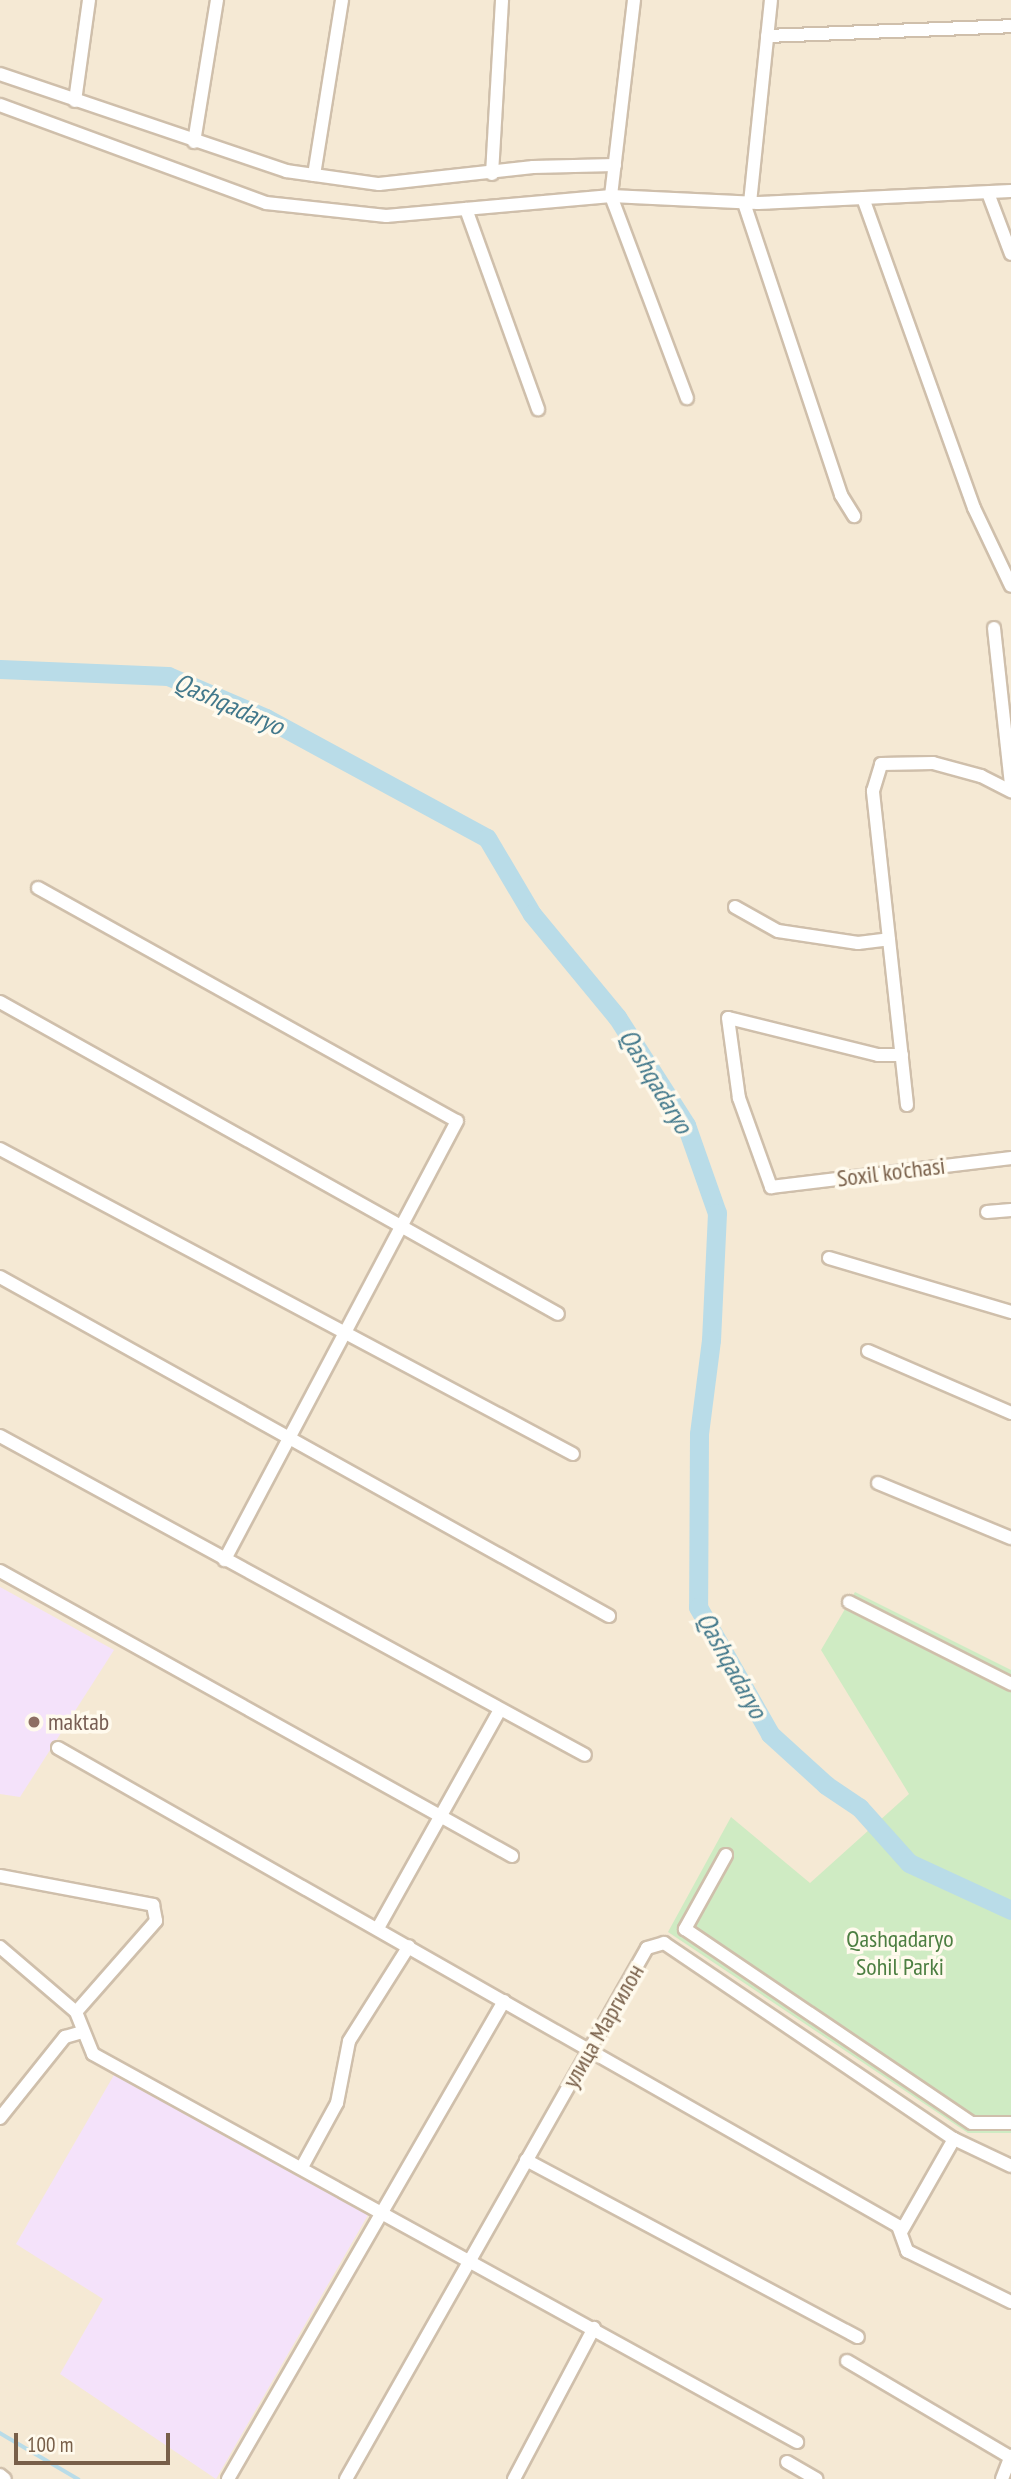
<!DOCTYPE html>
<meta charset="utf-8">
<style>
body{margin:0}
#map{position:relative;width:1011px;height:2479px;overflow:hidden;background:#fdf7e6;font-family:"PT Sans Narrow",sans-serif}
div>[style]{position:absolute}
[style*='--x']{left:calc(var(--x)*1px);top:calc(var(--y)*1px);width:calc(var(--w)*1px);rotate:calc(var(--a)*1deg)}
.residential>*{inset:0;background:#f5e9d4;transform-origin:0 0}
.education>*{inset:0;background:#f4e2fa}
.green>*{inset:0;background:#cfebc3}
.stream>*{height:3.5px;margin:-1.75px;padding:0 1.75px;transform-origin:1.75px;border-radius:1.75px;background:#b9dce8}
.river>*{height:19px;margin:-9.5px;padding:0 9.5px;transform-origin:9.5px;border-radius:9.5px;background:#b9dce8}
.roads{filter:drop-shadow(2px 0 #cfbfab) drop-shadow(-2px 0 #cfbfab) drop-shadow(0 2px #cfbfab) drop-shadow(0 -2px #cfbfab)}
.minor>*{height:12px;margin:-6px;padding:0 6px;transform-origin:6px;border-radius:6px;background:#fff}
.dots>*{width:19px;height:19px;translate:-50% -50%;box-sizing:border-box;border:4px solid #fffaed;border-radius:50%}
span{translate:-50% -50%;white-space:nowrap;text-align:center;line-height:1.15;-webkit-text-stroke:7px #fffaed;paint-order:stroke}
.street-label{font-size:24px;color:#785f49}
.education-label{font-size:24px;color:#785e54}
.left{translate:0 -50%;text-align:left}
.park-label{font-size:24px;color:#4c7e41}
.water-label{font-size:26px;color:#42788b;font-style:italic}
.scale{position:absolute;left:14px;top:2433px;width:156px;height:32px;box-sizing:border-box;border:4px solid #785f49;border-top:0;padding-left:9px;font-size:21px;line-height:24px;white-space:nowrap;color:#785f49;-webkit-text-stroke:5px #fffaed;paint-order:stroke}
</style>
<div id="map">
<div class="residential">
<i style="left:0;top:0;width:1011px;height:2479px"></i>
</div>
<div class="education">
<i style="clip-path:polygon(0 1587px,114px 1650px,20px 1797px,0 1794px)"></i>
<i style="clip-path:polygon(114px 2075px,368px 2215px,216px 2479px,60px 2374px,103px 2299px,16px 2244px)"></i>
</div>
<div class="green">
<i style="clip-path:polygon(855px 1592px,1011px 1670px,1011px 2133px,968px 2133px,668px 1932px,731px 1817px,810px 1883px,909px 1794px,821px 1650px)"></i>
</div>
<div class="stream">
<i style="--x:0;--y:2433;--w:91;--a:30.5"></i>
</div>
<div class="river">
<i style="--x:0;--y:669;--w:168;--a:2.4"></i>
<i style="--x:168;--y:676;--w:107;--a:23.2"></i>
<i style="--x:266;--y:718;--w:251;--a:28.5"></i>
<i style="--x:487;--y:838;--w:88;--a:59.4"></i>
<i style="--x:532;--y:914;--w:134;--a:50.5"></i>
<i style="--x:617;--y:1017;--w:128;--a:57.4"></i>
<i style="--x:686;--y:1125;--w:93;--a:70.6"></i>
<i style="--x:717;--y:1213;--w:127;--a:92.7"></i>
<i style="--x:711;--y:1340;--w:95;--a:97.3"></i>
<i style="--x:699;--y:1434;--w:173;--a:90.3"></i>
<i style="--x:698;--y:1607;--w:146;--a:60.4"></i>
<i style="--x:770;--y:1734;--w:76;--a:42.3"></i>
<i style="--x:826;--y:1785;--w:40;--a:34"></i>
<i style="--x:859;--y:1807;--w:75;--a:48.2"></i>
<i style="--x:909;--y:1863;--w:112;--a:24.7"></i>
</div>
<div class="roads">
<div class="minor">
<i style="--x:634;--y:0;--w:197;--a:96.7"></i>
<i style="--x:611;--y:196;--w:216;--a:69.4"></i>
<i style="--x:767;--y:36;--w:244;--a:-2.3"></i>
<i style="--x:0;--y:74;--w:302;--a:18.7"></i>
<i style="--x:286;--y:171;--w:94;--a:8"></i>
<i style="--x:379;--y:184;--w:155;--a:-6.3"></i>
<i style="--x:533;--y:167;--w:82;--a:-1.4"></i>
<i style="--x:75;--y:101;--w:102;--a:-82.1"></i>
<i style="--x:0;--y:105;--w:283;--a:20.2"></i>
<i style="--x:266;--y:203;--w:121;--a:6.2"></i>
<i style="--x:386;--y:216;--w:226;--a:-5.1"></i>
<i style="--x:611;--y:196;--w:147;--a:2.7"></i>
<i style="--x:758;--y:203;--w:253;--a:-2.7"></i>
<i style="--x:194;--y:142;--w:144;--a:-80.8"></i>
<i style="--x:492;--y:174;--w:174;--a:-86.7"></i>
<i style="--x:314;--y:175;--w:177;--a:-80.9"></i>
<i style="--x:988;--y:193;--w:65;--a:69.3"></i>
<i style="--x:863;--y:198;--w:329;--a:70.3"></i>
<i style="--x:974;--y:508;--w:86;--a:64.6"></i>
<i style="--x:744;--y:203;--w:308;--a:71.6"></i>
<i style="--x:841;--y:495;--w:25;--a:58"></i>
<i style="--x:750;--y:203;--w:204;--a:-84.1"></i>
<i style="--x:466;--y:209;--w:213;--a:70.2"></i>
<i style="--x:994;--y:628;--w:158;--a:83.8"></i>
<i style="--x:38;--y:888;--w:479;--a:29.1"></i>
<i style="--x:457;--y:1121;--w:497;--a:117.9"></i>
<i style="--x:735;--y:907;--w:49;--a:29.2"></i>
<i style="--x:778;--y:931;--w:81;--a:8.5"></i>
<i style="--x:858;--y:943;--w:31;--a:-7"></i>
<i style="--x:0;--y:1002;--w:639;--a:29.21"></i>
<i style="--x:902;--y:1055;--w:24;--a:180"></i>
<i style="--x:878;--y:1055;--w:154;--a:-166.1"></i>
<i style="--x:728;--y:1018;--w:81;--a:82.2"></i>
<i style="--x:739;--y:1098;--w:95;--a:70.2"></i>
<i style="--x:771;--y:1187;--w:242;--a:-6.9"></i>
<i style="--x:907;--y:1105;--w:316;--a:-96.2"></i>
<i style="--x:873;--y:791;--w:28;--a:-73"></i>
<i style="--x:881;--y:764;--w:52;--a:-1.1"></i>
<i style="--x:933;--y:763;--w:50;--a:15.2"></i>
<i style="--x:981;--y:776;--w:34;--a:27"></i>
<i style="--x:0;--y:1149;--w:649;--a:28.03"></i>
<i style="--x:987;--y:1212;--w:24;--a:-5"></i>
<i style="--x:829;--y:1258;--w:190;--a:16.5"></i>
<i style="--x:0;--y:1277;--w:697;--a:29.1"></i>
<i style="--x:868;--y:1351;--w:156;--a:23.4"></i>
<i style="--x:0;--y:1436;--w:666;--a:28.6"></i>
<i style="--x:878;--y:1483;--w:144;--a:22.5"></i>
<i style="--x:0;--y:1571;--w:586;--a:29.1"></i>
<i style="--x:849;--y:1602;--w:182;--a:26.8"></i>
<i style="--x:58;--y:1748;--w:966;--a:29.64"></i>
<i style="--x:898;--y:2226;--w:27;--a:70"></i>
<i style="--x:907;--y:2251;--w:116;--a:26.1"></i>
<i style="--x:726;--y:1855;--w:85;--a:119"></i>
<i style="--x:685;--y:1929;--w:346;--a:34.1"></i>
<i style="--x:972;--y:2123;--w:39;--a:0"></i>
<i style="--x:0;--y:1876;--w:156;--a:10.7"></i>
<i style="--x:153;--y:1905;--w:16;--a:79"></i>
<i style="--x:156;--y:1921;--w:121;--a:131.3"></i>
<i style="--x:378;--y:1928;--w:250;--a:-60.8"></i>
<i style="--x:0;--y:1947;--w:100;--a:40.5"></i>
<i style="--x:76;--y:2012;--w:45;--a:68"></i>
<i style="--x:93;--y:2054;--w:804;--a:28.86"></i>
<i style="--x:0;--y:2118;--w:104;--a:-51.3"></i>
<i style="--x:65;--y:2037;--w:18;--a:-16"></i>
<i style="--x:526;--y:2160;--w:376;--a:28.1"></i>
<i style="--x:302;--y:2167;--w:73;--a:-61.3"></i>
<i style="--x:337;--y:2103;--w:63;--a:-79"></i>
<i style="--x:349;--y:2041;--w:112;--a:-57.7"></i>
<i style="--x:901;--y:2232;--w:107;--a:-60.3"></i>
<i style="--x:847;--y:2361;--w:189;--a:30.5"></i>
<i style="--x:787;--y:2462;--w:34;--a:30"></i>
<i style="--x:0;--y:2475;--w:6;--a:39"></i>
<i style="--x:228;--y:2479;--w:552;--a:-60"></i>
<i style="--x:346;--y:2479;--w:610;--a:-60.45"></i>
<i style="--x:647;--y:1948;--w:18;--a:-16"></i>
<i style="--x:664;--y:1943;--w:350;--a:34.1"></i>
<i style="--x:954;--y:2139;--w:63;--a:25.3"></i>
<i style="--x:514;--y:2479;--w:171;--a:-62.1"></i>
<i style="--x:1002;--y:2479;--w:25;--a:-69"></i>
</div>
</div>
<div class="dots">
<i style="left:34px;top:1722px;background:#8d6e63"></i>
</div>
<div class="street-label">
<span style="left:891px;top:1172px;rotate:-7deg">Soxil ko'chasi</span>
<span style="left:603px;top:2026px;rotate:-60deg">улица Маргилон</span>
</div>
<div class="education-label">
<span class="left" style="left:48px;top:1722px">maktab</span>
</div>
<div class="park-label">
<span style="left:900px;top:1953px">Qashqadaryo<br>Sohil Parki</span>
</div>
<div class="water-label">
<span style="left:229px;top:704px;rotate:24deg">Qashqadaryo</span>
<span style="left:656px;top:1081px;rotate:59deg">Qashqadaryo</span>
<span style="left:732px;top:1665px;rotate:61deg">Qashqadaryo</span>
</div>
<div class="scale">100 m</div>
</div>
